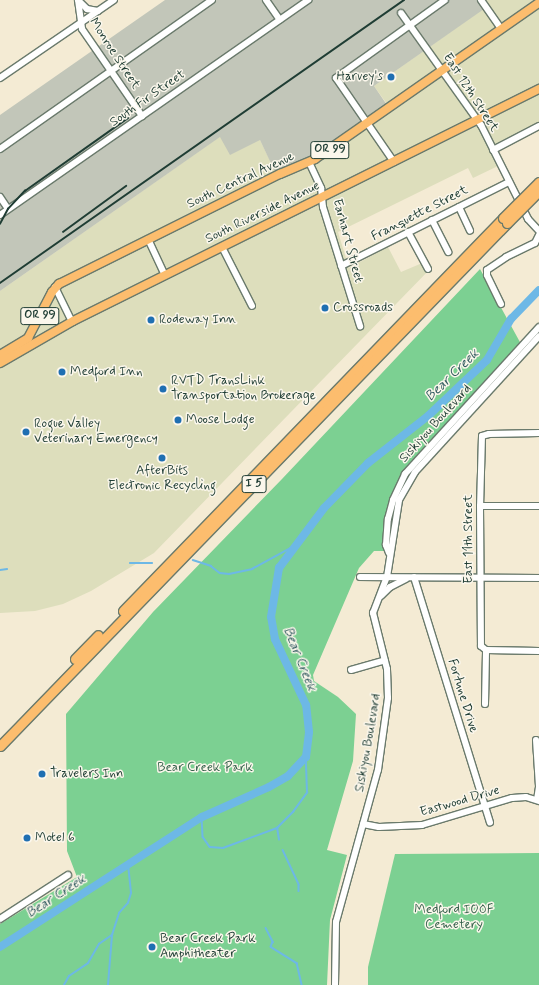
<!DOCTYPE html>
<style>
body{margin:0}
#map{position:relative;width:539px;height:985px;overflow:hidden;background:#f4ebd4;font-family:Mynerve,sans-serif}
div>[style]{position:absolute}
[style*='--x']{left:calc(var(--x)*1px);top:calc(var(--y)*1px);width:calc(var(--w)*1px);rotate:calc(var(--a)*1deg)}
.built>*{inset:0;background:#dddebc}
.industrial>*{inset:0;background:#c2c6b9}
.green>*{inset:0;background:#7cd092}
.stream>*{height:1.5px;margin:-0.75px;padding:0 0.75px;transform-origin:0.75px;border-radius:0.75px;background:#6db8e6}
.river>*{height:8px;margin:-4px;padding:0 4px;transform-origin:4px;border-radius:4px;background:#6db8e6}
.roads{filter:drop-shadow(1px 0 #6a7a6c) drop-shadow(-1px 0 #6a7a6c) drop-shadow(0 1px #6a7a6c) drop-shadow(0 -1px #6a7a6c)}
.minor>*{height:6px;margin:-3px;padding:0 3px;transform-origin:3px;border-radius:3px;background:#fff}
.major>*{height:8px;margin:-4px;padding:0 4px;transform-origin:4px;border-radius:4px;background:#fcbd6e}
.highway>*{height:9px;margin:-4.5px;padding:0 4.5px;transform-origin:4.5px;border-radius:4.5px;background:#fcbd6e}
.rail>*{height:1.5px;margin:-0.75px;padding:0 0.75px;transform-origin:0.75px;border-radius:0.75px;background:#1f3d34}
.bridges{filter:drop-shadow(1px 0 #6a7a6c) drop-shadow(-1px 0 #6a7a6c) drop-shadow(0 1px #6a7a6c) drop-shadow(0 -1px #6a7a6c)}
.highway-bridge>*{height:9px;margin:-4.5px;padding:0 4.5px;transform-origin:4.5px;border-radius:4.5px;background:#fcbd6e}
.dots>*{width:11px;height:11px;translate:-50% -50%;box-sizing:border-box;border:2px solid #fbf7ec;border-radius:50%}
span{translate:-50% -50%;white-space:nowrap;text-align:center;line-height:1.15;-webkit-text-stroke:3px #fbf7ec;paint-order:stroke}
.shield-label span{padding:1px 3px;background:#fbf7ec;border:1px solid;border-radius:3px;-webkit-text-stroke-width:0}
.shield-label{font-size:12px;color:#1f3d34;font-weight:700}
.street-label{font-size:13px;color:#1f3d34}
.poi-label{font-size:13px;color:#1f3d34}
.right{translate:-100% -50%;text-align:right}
.left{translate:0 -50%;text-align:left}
.park-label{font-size:13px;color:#36624c}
.water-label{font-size:14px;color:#325c60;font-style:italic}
</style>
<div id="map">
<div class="built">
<i style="clip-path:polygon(477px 0,539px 0,539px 129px,491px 154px,498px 166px,473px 178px,468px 168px,338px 232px,349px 268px,388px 247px,401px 272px,427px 261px,432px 267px,154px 553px,91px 591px,63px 604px,35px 611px,0 613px,0 291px,221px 136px,260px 140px,275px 171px,320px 152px,387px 104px,374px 86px,483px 9px)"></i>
</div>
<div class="industrial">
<i style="clip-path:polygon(165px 0,477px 0,484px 9px,374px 86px,387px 105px,320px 152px,275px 172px,260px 140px,230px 155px,220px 137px,0 291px,0 115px)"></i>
</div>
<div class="green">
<i style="clip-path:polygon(480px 269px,521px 344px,404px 473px,384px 535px,384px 551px,374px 551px,359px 568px,313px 675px,314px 681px,338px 697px,356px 714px,353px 761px,327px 850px,347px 855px,330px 920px,327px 985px,0 985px,0 924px,77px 877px,67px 851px,66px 714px,153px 612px,282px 479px)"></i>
<i style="clip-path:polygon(539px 853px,539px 985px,368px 985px,368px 967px,395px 854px)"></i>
</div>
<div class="stream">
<i style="--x:193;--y:560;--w:19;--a:18"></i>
<i style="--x:211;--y:566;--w:11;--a:38"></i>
<i style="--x:220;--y:573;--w:9;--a:6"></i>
<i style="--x:229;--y:574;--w:24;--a:-12"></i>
<i style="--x:252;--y:569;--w:50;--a:-28.6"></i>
<i style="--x:130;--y:563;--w:22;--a:0"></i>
<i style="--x:0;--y:570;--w:7;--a:-8"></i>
<i style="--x:202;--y:817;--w:20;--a:87"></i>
<i style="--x:203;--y:837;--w:12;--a:55"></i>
<i style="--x:210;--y:847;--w:13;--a:4"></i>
<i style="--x:223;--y:848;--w:58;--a:-20.3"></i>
<i style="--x:279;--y:840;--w:12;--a:-99"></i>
<i style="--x:277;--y:828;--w:23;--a:-45"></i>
<i style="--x:293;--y:812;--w:24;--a:-54"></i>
<i style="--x:307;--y:793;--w:36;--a:-92"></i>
<i style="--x:283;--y:850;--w:38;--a:65"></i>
<i style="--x:299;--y:885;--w:6;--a:90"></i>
<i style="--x:266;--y:928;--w:16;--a:63"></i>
<i style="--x:273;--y:942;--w:5;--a:112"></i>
<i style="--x:271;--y:947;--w:31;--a:32"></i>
<i style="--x:297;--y:963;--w:23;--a:77"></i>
<i style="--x:64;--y:985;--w:10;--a:-61"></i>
<i style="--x:69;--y:976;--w:23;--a:-34"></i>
<i style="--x:88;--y:963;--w:22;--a:-60"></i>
<i style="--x:99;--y:944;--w:16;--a:-35"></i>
<i style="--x:108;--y:985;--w:50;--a:-85.4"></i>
<i style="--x:112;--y:935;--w:23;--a:-72"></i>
<i style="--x:119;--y:913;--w:13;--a:-48"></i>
<i style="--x:128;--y:903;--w:10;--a:-73"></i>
<i style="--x:131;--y:893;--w:28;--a:-96"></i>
</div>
<div class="river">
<i style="--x:0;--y:947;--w:240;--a:-32.8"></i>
<i style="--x:202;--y:817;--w:73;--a:-24.1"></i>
<i style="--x:269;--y:787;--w:22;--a:-30"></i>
<i style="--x:288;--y:776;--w:26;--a:-47"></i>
<i style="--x:306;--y:757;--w:25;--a:-83"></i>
<i style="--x:309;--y:732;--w:27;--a:-96"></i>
<i style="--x:306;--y:705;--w:73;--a:-115.2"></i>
<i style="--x:275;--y:639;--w:22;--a:-100"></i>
<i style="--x:271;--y:617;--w:50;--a:-80.7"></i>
<i style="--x:279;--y:568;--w:75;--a:-53.1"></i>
<i style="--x:324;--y:508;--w:63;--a:-45.6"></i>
<i style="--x:368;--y:463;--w:76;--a:-38.1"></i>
<i style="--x:428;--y:416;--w:81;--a:-43.5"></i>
<i style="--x:487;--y:360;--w:48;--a:-59.7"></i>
<i style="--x:511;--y:319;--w:40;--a:-46"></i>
</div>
<div class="roads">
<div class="minor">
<i style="--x:78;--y:0;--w:29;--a:82"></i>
<i style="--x:82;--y:29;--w:106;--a:55.4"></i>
<i style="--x:78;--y:0;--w:13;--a:45"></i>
<i style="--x:87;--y:9;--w:11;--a:10"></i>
<i style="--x:266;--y:0;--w:24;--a:55"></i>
<i style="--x:481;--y:0;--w:35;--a:55"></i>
<i style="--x:401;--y:13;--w:138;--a:54.5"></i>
<i style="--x:481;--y:125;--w:105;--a:63.4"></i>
<i style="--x:528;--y:219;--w:16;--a:47"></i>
<i style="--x:0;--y:78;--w:138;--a:-34.4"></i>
<i style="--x:0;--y:149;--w:259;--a:-35.1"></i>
<i style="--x:493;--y:150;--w:52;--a:-27.6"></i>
<i style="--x:309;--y:162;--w:29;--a:65"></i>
<i style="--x:321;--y:188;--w:19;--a:84"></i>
<i style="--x:323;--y:207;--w:125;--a:72.7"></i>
<i style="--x:394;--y:162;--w:102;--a:-124.6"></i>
<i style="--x:336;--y:78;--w:134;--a:-35.6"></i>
<i style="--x:0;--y:197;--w:14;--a:56"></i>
<i style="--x:459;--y:207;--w:26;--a:65"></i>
<i style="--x:0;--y:215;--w:376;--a:-34.9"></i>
<i style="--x:432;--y:220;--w:36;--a:63"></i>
<i style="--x:408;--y:232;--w:42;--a:61.6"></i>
<i style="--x:148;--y:239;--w:40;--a:65"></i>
<i style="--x:222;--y:247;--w:66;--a:63"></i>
<i style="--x:341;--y:266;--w:188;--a:-26.6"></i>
<i style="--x:55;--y:287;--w:39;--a:64"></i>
<i style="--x:501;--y:304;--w:32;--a:-116"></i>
<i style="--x:487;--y:275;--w:5;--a:-90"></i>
<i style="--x:487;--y:270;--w:23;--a:-34"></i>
<i style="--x:506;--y:257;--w:32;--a:-26"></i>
<i style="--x:535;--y:243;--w:9;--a:-63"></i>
<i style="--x:539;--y:433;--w:50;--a:178.9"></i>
<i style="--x:489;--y:434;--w:7;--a:164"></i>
<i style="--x:482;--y:436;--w:70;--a:91.6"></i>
<i style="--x:480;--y:506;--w:140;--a:89.6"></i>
<i style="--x:481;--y:646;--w:6;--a:39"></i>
<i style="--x:486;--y:650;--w:53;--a:1.1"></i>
<i style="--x:480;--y:506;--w:59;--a:0"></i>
<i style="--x:389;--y:553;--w:9;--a:-111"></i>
<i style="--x:386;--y:545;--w:26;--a:-86"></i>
<i style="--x:388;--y:519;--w:20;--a:-75"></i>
<i style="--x:393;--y:500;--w:29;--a:-65"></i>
<i style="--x:405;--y:474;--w:199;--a:-47.6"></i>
<i style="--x:360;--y:577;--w:179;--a:0.3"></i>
<i style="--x:414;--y:577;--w:257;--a:72.8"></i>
<i style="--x:381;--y:596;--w:13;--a:-45"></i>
<i style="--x:390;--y:587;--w:18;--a:-27"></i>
<i style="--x:351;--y:670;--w:35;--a:-16"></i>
<i style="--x:485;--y:704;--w:54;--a:-88.9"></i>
<i style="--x:536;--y:740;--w:47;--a:86.3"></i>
<i style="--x:539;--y:787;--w:12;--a:99"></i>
<i style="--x:363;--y:824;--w:16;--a:11"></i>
<i style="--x:379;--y:827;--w:43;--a:-2.7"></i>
<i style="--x:422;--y:825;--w:94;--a:-16.7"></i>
<i style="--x:512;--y:798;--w:14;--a:-4"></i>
<i style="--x:526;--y:797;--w:14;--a:17"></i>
<i style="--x:0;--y:919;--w:81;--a:-32.9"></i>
<i style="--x:335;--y:985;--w:63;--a:-89.1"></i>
<i style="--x:336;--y:922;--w:158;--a:-74.6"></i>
<i style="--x:378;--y:770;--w:73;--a:-82.1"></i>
<i style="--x:388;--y:698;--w:29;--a:-92"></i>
<i style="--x:387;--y:669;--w:58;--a:-104"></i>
<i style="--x:373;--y:613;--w:39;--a:-69"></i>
<i style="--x:387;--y:577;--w:78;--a:-81.1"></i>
<i style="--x:399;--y:500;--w:32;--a:-60"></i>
<i style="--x:415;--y:472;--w:184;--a:-47.6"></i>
</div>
<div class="major">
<i style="--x:0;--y:355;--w:33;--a:-31"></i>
<i style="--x:28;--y:338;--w:52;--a:-62.4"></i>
<i style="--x:52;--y:292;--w:11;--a:-49"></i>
<i style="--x:59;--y:284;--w:247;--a:-26.5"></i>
<i style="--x:280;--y:174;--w:38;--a:-23"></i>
<i style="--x:315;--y:159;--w:273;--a:-34.9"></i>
<i style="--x:0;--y:363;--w:84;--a:-29.9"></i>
<i style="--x:73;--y:321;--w:521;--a:-26.47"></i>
</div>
<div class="highway">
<i style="--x:123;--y:611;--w:547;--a:-45.96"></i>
<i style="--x:75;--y:659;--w:33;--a:-46"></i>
<i style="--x:0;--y:746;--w:728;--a:-45.89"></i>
</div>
</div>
<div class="rail">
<i style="--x:0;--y:224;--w:17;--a:-62"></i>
<i style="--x:8;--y:209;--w:25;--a:-47"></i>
<i style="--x:25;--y:191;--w:126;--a:-35.3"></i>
<i style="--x:63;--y:232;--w:78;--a:-36.1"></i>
<i style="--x:0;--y:283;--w:493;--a:-35"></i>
</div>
<div class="bridges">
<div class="highway-bridge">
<i style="--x:503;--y:218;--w:51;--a:-45"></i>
<i style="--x:507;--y:223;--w:45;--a:-45"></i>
</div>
</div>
<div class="dots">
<i style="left:391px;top:77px;background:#1f6fb2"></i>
<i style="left:325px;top:308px;background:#1f6fb2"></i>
<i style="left:151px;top:320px;background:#1f6fb2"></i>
<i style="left:62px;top:372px;background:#1f6fb2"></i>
<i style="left:163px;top:389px;background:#1f6fb2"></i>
<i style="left:178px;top:420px;background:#1f6fb2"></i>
<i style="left:26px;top:432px;background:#1f6fb2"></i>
<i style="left:162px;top:458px;background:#1f6fb2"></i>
<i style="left:42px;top:774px;background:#1f6fb2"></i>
<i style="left:27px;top:838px;background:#1f6fb2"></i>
<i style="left:152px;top:947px;background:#1f6fb2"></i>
</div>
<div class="shield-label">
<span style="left:330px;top:150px">OR 99</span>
<span style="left:40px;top:316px">OR 99</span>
<span style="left:254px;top:484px">I 5</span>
</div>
<div class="street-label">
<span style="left:114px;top:54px;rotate:57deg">Monroe Street</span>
<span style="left:470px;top:93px;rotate:57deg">East 12th Street</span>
<span style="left:148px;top:99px;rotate:-35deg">South Fir Street</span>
<span style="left:241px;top:181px;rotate:-25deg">South Central Avenue</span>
<span style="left:263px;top:213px;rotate:-26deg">South Riverside Avenue</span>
<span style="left:420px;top:214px;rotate:-27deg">Franquette Street</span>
<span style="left:347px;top:241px;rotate:75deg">Earhart Street</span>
<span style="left:436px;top:424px;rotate:-48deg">Siskiyou Boulevard</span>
<span style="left:469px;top:539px;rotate:-90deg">East 11th Street</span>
<span style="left:462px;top:696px;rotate:73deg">Fortune Drive</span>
<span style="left:369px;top:743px;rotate:-80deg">Siskiyou Boulevard</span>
<span style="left:460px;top:802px;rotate:-16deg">Eastwood Drive</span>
</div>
<div class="poi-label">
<span class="right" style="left:383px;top:77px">Harvey's</span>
<span class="left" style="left:333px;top:308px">Crossroads</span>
<span class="left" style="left:159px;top:320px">Rodeway Inn</span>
<span class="left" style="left:70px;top:372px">Medford Inn</span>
<span class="left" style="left:171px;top:389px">RVTD TransLink<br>Transportation Brokerage</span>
<span class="left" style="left:186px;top:420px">Moose Lodge</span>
<span class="left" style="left:34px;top:432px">Rogue Valley<br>Veterinary Emergency</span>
<span style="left:162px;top:479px">AfterBits<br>Electronic Recycling</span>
<span class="left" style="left:50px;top:774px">Travelers Inn</span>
<span class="left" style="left:35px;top:838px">Motel 6</span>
<span class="left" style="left:160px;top:947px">Bear Creek Park<br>Amphitheater</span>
</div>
<div class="park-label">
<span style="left:205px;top:768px">Bear Creek Park</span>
<span style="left:454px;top:918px">Medford IOOF<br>Cemetery</span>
</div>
<div class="water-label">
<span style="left:452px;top:375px;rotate:-44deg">Bear Creek</span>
<span style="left:300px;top:659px;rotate:68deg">Bear Creek</span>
<span style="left:56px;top:896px;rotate:-33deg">Bear Creek</span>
</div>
</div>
